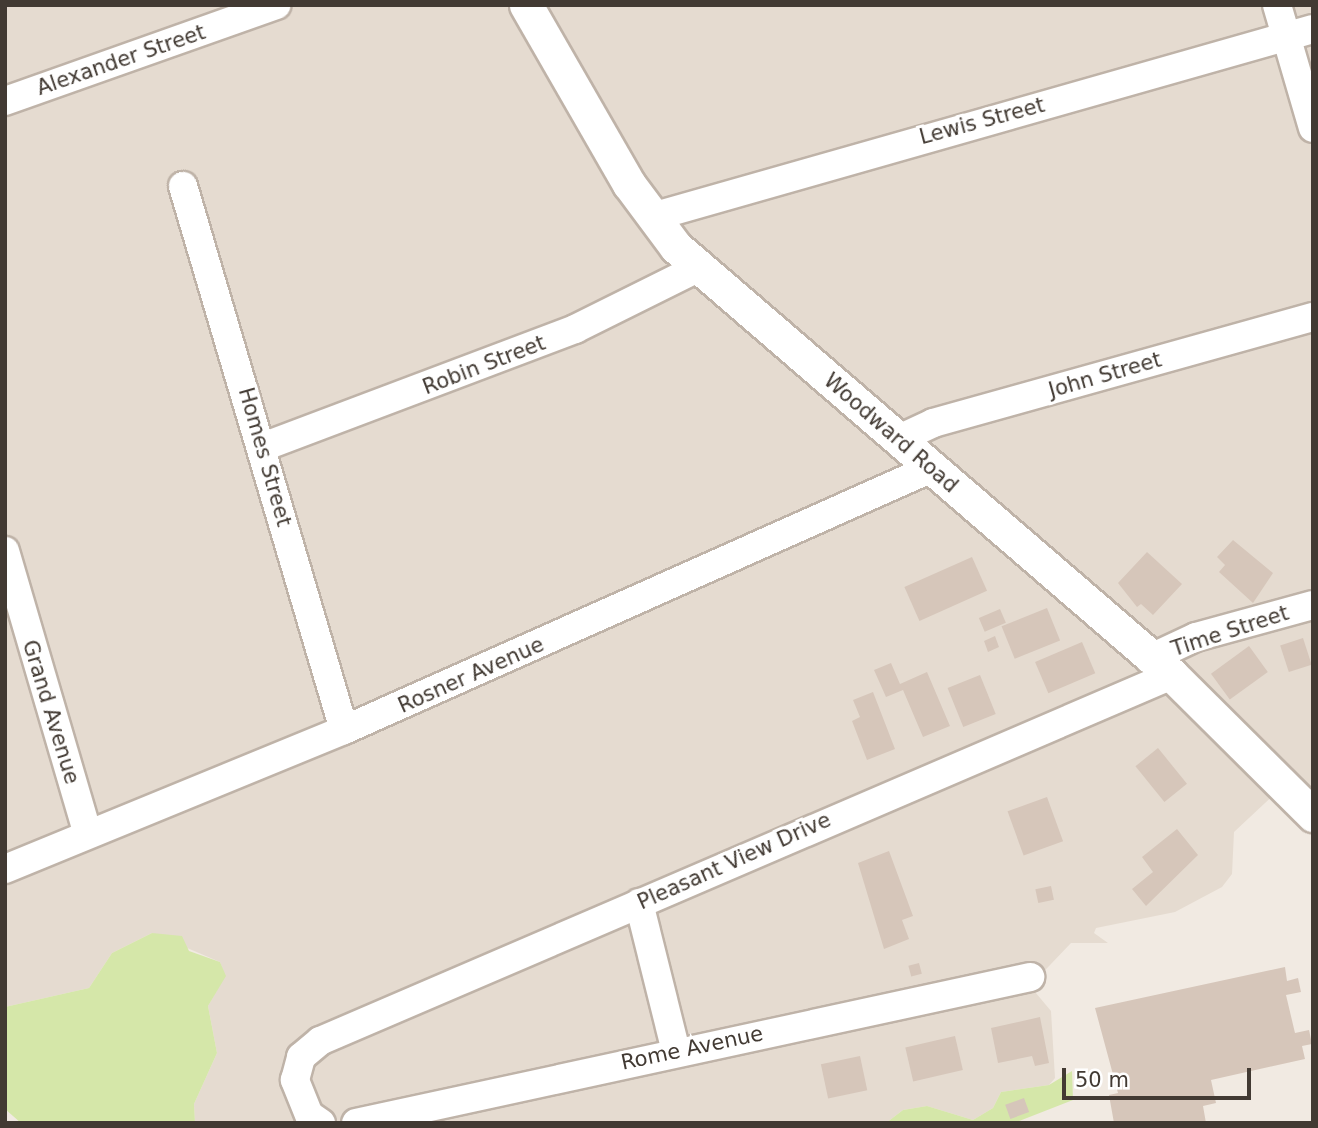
<!DOCTYPE html>
<style>
body{margin:0}
#map{position:relative;width:1318px;height:1128px;overflow:hidden;background:#f1eae2;font-family:"DejaVu Sans",sans-serif}
div>[style]{position:absolute}
[style*='--x']{left:calc(var(--x)*1px);top:calc(var(--y)*1px);width:calc(var(--w)*1px);rotate:calc(var(--a)*1deg)}
.residential>*{inset:0;background:#e5dbd0}
.green>*{inset:0;background:#d5e7a9}
.building>*{inset:0;background:#d6c6ba;transform-origin:0 0}
.roads{filter:drop-shadow(2px 0 #bfb3a8) drop-shadow(-2px 0 #bfb3a8) drop-shadow(0 2px #bfb3a8) drop-shadow(0 -2px #bfb3a8)}
.minor>*{height:28px;margin:-14px;padding:0 14px;transform-origin:14px;border-radius:14px;background:#fff}
.tertiary>*{height:33px;margin:-16.5px;padding:0 16.5px;transform-origin:16.5px;border-radius:16.5px;background:#fff}
span{translate:-50% -50%;white-space:nowrap;text-align:center;line-height:1.15;-webkit-text-stroke:6px #fff;paint-order:stroke}
.street-label{font-size:21px;color:#423a33}
.frame{position:absolute;inset:0;border:7px solid #423a33;pointer-events:none}
.scale{position:absolute;left:1062px;top:1068px;width:189px;height:32px;box-sizing:border-box;border:4px solid #423a33;border-top:0;padding-left:9px;font-size:21px;line-height:24px;white-space:nowrap;color:#423a33;-webkit-text-stroke:5px #fff;paint-order:stroke}
</style>
<div id="map">
<div class="residential">
<i style="clip-path:polygon(5px 5px,1313px 5px,1313px 821px,1280px 789px,1234px 832px,1232px 874px,1222px 887px,1175px 912px,1096px 928px,1094px 933px,1108px 943px,1071px 943px,1030px 986px,1051px 1011px,1055px 1078px,1049px 1085px,1001px 1092px,993px 1108px,973px 1120px,927px 1106px,903px 1110px,886px 1123px,195px 1123px,194px 1104px,217px 1053px,208px 1006px,225px 976px,220px 962px,152px 933px,112px 953px,89px 988px,5px 1007px)"></i>
</div>
<div class="green">
<i style="clip-path:polygon(152px 933px,182px 936px,189px 951px,220px 962px,226px 976px,208px 1006px,217px 1053px,194px 1104px,195px 1123px,21px 1123px,5px 1109px,5px 1007px,89px 988px,112px 953px)"></i>
<i style="clip-path:polygon(1072px 1071px,1073px 1100px,1014px 1123px,886px 1123px,903px 1110px,927px 1106px,973px 1120px,993px 1108px,1001px 1092px,1049px 1085px)"></i>
</div>
<div class="building">
<i style="clip-path:polygon(1233px 540px,1273px 573px,1253px 603px,1219px 572px,1225px 565px,1217px 557px)"></i>
<i style="clip-path:polygon(1147px 552px,1182px 584px,1153px 615px,1141px 604px,1137px 607px,1118px 583px)"></i>
<i style="left:972px;top:557px;width:37px;height:74px;rotate:66deg"></i>
<i style="left:1047px;top:608px;width:35px;height:49px;rotate:68deg"></i>
<i style="left:1000px;top:609px;width:15px;height:23px;rotate:67deg"></i>
<i style="clip-path:polygon(995px 636px,999px 647px,988px 652px,984px 641px)"></i>
<i style="left:1303px;top:638px;width:28px;height:24px;rotate:72deg"></i>
<i style="left:1082px;top:642px;width:34px;height:51px;rotate:67deg"></i>
<i style="left:1249px;top:646px;width:32px;height:47px;rotate:54deg"></i>
<i style="clip-path:polygon(891px 663px,900px 684px,927px 672px,950px 726px,923px 737px,903px 690px,886px 697px,874px 670px)"></i>
<i style="left:980px;top:675px;width:42px;height:35px;rotate:68deg"></i>
<i style="clip-path:polygon(873px 692px,895px 749px,867px 760px,852px 721px,860px 717px,853px 700px)"></i>
<i style="left:1158px;top:748px;width:46px;height:29px;rotate:51deg"></i>
<i style="left:1047px;top:797px;width:47px;height:42px;rotate:70deg"></i>
<i style="clip-path:polygon(1177px 829px,1198px 855px,1146px 906px,1132px 889px,1153px 872px,1142px 857px)"></i>
<i style="clip-path:polygon(889px 851px,913px 916px,902px 920px,909px 939px,884px 949px,858px 863px)"></i>
<i style="left:1051px;top:886px;width:14px;height:16px;rotate:78deg"></i>
<i style="left:919px;top:963px;width:11px;height:11px;rotate:75deg"></i>
<i style="clip-path:polygon(1285px 967px,1287px 981px,1298px 978px,1301px 992px,1286px 995px,1295px 1033px,1309px 1030px,1312px 1044px,1302px 1046px,1305px 1059px,1211px 1080px,1216px 1103px,1203px 1106px,1206px 1123px,1114px 1123px,1109px 1095px,1118px 1093px,1095px 1008px)"></i>
<i style="clip-path:polygon(1040px 1017px,1049px 1063px,1035px 1066px,1032px 1056px,998px 1063px,991px 1028px)"></i>
<i style="left:955px;top:1036px;width:35px;height:51px;rotate:77deg"></i>
<i style="left:860px;top:1056px;width:35px;height:40px;rotate:78deg"></i>
<i style="left:1024px;top:1098px;width:15px;height:20px;rotate:70deg"></i>
</div>
<div class="roads">
<div class="minor">
<i style="--x:1277;--y:5;--w:128;--a:73.7"></i>
<i style="--x:5;--y:101;--w:288;--a:-19.5"></i>
<i style="--x:183;--y:186;--w:567;--a:73.51"></i>
<i style="--x:652;--y:217;--w:687;--a:-15.88"></i>
<i style="--x:899;--y:439;--w:38;--a:-25"></i>
<i style="--x:933;--y:423;--w:395;--a:-15.6"></i>
<i style="--x:263;--y:447;--w:334;--a:-20.7"></i>
<i style="--x:575;--y:329;--w:137;--a:-26.4"></i>
<i style="--x:5;--y:551;--w:293;--a:73.7"></i>
<i style="--x:1149;--y:659;--w:52;--a:-25.1"></i>
<i style="--x:1196;--y:637;--w:121;--a:-15.3"></i>
<i style="--x:5;--y:869;--w:366;--a:-22.3"></i>
<i style="--x:344;--y:730;--w:644;--a:-24.02"></i>
<i style="--x:639;--y:903;--w:153;--a:76"></i>
<i style="--x:321;--y:1123;--w:14;--a:-146"></i>
<i style="--x:309;--y:1115;--w:38;--a:-112"></i>
<i style="--x:295;--y:1080;--w:24;--a:-75"></i>
<i style="--x:301;--y:1057;--w:25;--a:-40"></i>
<i style="--x:320;--y:1041;--w:927;--a:-23.25"></i>
<i style="--x:356;--y:1123;--w:690;--a:-12.22"></i>
</div>
<div class="tertiary">
<i style="--x:526;--y:5;--w:207;--a:60.1"></i>
<i style="--x:629;--y:184;--w:79;--a:53.3"></i>
<i style="--x:676;--y:247;--w:655;--a:40.79"></i>
<i style="--x:1172;--y:675;--w:199;--a:44.8"></i>
</div>
</div>
<div class="street-label">
<span style="left:121px;top:60px;rotate:-19deg">Alexander Street</span>
<span style="left:982px;top:121px;rotate:-15deg">Lewis Street</span>
<span style="left:484px;top:365px;rotate:-21deg">Robin Street</span>
<span style="left:1105px;top:375px;rotate:-16deg">John Street</span>
<span style="left:891px;top:433px;rotate:41deg">Woodward Road</span>
<span style="left:265px;top:457px;rotate:74deg">Homes Street</span>
<span style="left:1230px;top:631px;rotate:-18deg">Time Street</span>
<span style="left:471px;top:675px;rotate:-24deg">Rosner Avenue</span>
<span style="left:51px;top:712px;rotate:73deg">Grand Avenue</span>
<span style="left:734px;top:861px;rotate:-24deg">Pleasant View Drive</span>
<span style="left:692px;top:1048px;rotate:-12deg">Rome Avenue</span>
</div>
<div class="frame"></div>
<div class="scale">50 m</div>
</div>
